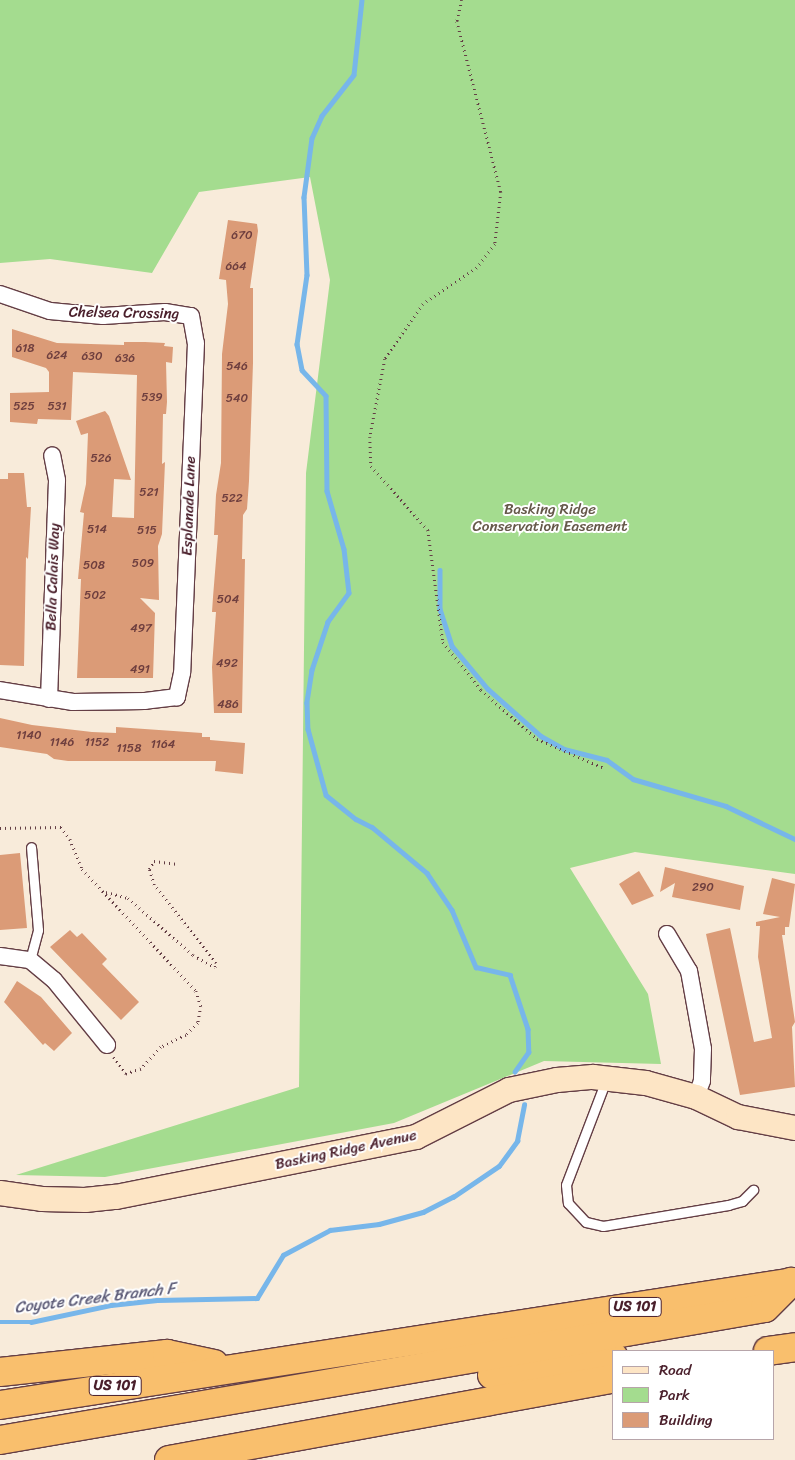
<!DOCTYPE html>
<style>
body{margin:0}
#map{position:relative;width:795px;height:1460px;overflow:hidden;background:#f8ebda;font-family:Sriracha,sans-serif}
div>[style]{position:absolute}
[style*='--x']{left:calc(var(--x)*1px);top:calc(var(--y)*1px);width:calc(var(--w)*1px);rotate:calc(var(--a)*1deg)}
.green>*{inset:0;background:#a4dc8f}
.stream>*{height:4.5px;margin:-2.25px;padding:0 2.25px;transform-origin:2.25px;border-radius:2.25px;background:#77b6ea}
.building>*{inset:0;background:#db9b77}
.path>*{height:2.5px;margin-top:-1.25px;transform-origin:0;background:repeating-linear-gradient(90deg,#643e45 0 1px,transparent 0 5px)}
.roads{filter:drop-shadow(1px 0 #643e45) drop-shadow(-1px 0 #643e45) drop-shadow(0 1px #643e45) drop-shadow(0 -1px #643e45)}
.lane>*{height:9px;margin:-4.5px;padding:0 4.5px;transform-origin:4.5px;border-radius:4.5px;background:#fff}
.street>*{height:16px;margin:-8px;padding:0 8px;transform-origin:8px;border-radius:8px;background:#fff}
.secondary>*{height:24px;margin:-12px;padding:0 12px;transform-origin:12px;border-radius:12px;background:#fde5c5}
.highway>*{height:28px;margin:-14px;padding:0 14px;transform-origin:14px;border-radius:14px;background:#f9bf6d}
span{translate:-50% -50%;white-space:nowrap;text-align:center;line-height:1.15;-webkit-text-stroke:4px #fff;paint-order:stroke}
.number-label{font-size:12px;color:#6e3e3e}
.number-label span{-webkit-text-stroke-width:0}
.shield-label span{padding:1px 4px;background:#fff;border:1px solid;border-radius:4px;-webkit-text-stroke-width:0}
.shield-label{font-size:14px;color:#4a1f2b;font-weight:700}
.street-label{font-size:15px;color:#4a1f2b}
.park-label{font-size:15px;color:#655849}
.water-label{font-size:16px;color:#5c5b77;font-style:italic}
.legend{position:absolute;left:612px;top:1350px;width:162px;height:90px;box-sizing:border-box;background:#fff;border:1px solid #b7a5aa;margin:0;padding:6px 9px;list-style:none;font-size:15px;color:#4a1f2b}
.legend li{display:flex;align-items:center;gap:10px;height:25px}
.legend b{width:25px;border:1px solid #b7a5aa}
</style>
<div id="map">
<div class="green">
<i style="clip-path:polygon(0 0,795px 0,795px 874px,635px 852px,570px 868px,648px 994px,661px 1064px,544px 1061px,394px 1123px,105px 1177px,16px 1175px,299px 1087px,306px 473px,330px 280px,310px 177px,199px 192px,152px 273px,50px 259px,0 263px)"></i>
</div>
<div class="stream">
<i style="--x:362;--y:0;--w:75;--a:96.1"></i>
<i style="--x:354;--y:75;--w:52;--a:128"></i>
<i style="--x:322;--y:116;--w:24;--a:114"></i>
<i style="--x:312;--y:138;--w:60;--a:97.7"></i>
<i style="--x:304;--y:197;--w:78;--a:87.8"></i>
<i style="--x:307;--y:275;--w:70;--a:98.2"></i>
<i style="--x:297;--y:344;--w:26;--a:79"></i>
<i style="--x:302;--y:370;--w:35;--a:47"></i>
<i style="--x:326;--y:396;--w:95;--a:89.4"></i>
<i style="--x:327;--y:491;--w:60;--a:73.7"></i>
<i style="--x:344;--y:549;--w:44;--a:83.5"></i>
<i style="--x:349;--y:593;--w:36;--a:126"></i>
<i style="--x:328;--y:622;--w:51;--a:108.4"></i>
<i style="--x:312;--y:670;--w:33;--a:99"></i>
<i style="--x:307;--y:703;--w:26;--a:88"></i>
<i style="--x:308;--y:729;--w:68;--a:74.7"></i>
<i style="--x:326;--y:795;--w:38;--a:39"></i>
<i style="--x:356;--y:819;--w:18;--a:27"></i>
<i style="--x:372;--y:827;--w:72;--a:39.9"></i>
<i style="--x:427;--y:873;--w:45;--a:56"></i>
<i style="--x:452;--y:910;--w:62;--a:67.2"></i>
<i style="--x:476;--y:967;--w:35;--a:13"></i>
<i style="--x:510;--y:975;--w:57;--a:71.6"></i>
<i style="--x:528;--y:1029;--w:23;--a:88"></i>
<i style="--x:529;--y:1052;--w:24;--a:125"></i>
<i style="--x:440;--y:570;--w:39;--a:90"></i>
<i style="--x:440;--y:609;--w:39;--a:72"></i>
<i style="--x:452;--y:646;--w:56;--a:50.1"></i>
<i style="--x:488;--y:689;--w:71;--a:41.6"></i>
<i style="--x:541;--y:736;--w:26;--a:29"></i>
<i style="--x:564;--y:749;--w:44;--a:14.3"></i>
<i style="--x:607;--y:760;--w:32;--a:36"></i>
<i style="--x:633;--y:779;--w:97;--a:16.2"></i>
<i style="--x:726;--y:806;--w:76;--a:25.6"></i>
<i style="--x:0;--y:1322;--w:31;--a:0"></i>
<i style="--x:31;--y:1322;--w:82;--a:-12"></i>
<i style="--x:111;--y:1305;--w:46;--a:-6.2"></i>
<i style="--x:157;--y:1300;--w:100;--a:-1.1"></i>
<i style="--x:257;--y:1298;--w:50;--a:-58.8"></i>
<i style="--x:283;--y:1255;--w:53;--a:-28"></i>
<i style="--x:330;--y:1230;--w:49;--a:-7"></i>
<i style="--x:379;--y:1224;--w:46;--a:-15.3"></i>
<i style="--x:423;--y:1212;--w:34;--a:-27"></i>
<i style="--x:453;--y:1197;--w:55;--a:-34"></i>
<i style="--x:499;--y:1166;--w:31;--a:-54"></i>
<i style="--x:517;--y:1141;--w:37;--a:-79"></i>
</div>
<div class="building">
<i style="clip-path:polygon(228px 220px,257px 224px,258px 231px,250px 288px,253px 288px,253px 363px,249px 481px,247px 509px,243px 515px,242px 559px,245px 559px,242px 713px,214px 713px,212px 667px,216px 612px,212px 612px,213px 597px,218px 535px,214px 535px,216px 495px,221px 463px,222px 354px,228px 304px,226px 280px,219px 279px)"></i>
<i style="clip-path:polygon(12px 329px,57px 343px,124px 345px,124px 342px,145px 342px,165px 343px,164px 346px,173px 347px,172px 363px,166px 362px,167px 402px,166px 414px,163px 414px,162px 464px,165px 462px,162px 534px,158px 546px,159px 600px,140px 598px,155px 613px,153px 678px,77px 678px,81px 579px,78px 579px,84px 513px,80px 512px,86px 484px,88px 433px,81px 435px,76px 421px,105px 411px,109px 416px,131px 480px,114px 479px,112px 517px,134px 518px,137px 375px,73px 372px,71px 420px,38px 419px,37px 424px,10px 422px,10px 393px,49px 392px,49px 372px,46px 368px,12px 357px)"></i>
<i style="clip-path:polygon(8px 473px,24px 473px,27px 507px,31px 507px,28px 559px,26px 557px,24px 666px,0 665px,0 479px,8px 479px)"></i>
<i style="clip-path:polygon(0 718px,32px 725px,92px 732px,116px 733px,116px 727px,202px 733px,202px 737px,210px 737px,210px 740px,245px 743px,243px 774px,215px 771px,216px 761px,68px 761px,54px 759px,47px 754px,0 747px)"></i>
<i style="clip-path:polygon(20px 853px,27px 928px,0 930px,0 855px)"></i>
<i style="clip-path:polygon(665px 867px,744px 886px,740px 910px,672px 897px,675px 883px,660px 892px)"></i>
<i style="clip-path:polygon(639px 871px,654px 896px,632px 905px,619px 884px)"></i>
<i style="clip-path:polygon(772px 878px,795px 884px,789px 927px,785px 927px,785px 935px,782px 935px,795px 1022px,792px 1027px,795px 1087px,740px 1095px,706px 934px,730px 928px,754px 1042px,772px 1038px,758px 957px,760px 926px,756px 926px,756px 922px,780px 917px,763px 914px)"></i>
<i style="clip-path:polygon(70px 930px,77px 937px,82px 933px,107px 959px,102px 964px,139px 1002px,121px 1020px,50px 947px)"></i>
<i style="clip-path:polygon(17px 981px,41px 997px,72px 1033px,54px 1051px,45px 1043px,43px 1045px,4px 1002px)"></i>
</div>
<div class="path">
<i style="--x:462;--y:0;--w:22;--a:103"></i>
<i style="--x:457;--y:21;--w:177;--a:75.6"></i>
<i style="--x:501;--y:192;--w:52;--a:96.6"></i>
<i style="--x:495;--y:244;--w:30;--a:127"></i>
<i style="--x:477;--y:268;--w:65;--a:146.3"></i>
<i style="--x:423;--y:304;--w:67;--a:124.6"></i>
<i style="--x:385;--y:359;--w:79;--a:100.9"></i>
<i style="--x:370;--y:437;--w:29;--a:88"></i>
<i style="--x:371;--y:466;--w:86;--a:48.3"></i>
<i style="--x:428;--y:530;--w:113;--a:82.4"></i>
<i style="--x:443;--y:642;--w:61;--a:51.6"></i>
<i style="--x:481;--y:690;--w:74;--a:41.2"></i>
<i style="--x:537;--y:739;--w:73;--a:23.4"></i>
<i style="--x:0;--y:828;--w:61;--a:-0.9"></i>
<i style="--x:61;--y:827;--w:15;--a:53"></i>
<i style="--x:70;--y:839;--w:32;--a:68"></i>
<i style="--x:82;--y:869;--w:167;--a:46.9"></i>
<i style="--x:196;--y:991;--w:16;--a:72"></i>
<i style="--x:201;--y:1006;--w:17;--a:100"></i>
<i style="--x:198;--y:1023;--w:17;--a:135"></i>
<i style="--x:186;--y:1035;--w:28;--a:154"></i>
<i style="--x:161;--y:1047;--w:30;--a:132"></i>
<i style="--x:141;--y:1069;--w:16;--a:162"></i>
<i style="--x:126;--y:1074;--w:21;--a:-127"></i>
<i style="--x:106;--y:892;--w:23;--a:15"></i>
<i style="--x:128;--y:898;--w:86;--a:41.2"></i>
<i style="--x:193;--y:955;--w:25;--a:29"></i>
<i style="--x:215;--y:967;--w:4;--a:-76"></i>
<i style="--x:216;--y:963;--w:100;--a:-128.5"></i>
<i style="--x:154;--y:885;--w:17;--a:-107"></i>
<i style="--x:149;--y:869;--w:9;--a:-58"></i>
<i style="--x:154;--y:861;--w:24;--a:7"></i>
</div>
<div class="roads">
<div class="lane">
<i style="--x:30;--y:960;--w:31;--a:-75"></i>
<i style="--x:38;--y:930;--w:83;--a:-94.8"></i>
<i style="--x:606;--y:1080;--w:112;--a:110.9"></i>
<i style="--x:566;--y:1185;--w:18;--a:84"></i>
<i style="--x:568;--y:1203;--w:26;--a:47"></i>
<i style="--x:586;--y:1222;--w:17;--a:13"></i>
<i style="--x:603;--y:1226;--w:127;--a:-9.5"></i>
<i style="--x:728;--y:1205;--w:15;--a:-16"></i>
<i style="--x:742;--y:1201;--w:16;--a:-45"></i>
</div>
<div class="street">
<i style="--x:0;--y:294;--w:53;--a:18.8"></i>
<i style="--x:50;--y:311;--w:53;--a:5.4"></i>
<i style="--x:103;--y:316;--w:62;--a:-3.7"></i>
<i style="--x:165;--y:312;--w:26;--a:9"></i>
<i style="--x:191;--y:316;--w:27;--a:80"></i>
<i style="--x:196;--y:343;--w:330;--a:92.4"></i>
<i style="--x:182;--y:673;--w:25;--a:102"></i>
<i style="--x:177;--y:697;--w:32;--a:173"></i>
<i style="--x:145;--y:701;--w:72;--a:179.2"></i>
<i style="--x:73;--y:702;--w:74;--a:-170.7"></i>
<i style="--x:49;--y:699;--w:219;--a:-87.9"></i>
<i style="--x:57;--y:480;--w:25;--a:-101"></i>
<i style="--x:667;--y:934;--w:43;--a:59.3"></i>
<i style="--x:689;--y:971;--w:79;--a:79.8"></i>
<i style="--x:703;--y:1049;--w:32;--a:92"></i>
<i style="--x:702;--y:1081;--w:17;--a:111"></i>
<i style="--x:0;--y:956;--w:30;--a:8"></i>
<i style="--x:30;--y:960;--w:31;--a:40"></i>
<i style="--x:54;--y:980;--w:84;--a:50.8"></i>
</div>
<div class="secondary">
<i style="--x:0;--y:1193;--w:42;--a:8.1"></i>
<i style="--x:42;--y:1199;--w:43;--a:1.3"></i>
<i style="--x:85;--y:1200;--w:31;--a:-6"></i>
<i style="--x:116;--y:1197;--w:306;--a:-11.3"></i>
<i style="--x:416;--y:1137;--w:104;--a:-26.8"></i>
<i style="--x:509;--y:1090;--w:49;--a:-11.8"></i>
<i style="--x:557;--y:1080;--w:36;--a:-5"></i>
<i style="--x:593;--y:1077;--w:53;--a:6.5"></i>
<i style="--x:646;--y:1083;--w:52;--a:15.6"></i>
<i style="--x:696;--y:1097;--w:47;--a:25.5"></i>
<i style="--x:738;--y:1117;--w:58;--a:10.9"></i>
</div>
<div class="highway">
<i style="--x:768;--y:1351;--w:27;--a:-8"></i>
<i style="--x:0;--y:1372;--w:168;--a:-6.2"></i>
<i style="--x:167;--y:1354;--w:48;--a:12"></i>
<i style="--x:492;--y:1375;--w:123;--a:-8.4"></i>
<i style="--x:0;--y:1405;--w:803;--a:-8.81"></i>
<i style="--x:0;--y:1440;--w:776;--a:-9.79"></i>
<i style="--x:765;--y:1308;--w:37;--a:-45"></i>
<i style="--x:169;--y:1460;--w:452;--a:-10.4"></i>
</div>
</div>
<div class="number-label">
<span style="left:242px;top:236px">670</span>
<span style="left:236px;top:267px">664</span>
<span style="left:25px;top:349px">618</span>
<span style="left:57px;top:356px">624</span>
<span style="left:92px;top:357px">630</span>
<span style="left:125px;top:359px">636</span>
<span style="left:237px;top:367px">546</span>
<span style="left:152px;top:398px">539</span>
<span style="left:237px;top:399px">540</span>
<span style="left:24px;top:407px">525</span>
<span style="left:57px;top:407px">531</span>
<span style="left:101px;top:459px">526</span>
<span style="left:149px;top:493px">521</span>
<span style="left:232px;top:499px">522</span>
<span style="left:97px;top:530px">514</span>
<span style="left:147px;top:531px">515</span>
<span style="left:143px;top:564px">509</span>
<span style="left:94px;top:566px">508</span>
<span style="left:95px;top:596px">502</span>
<span style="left:228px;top:600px">504</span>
<span style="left:141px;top:629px">497</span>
<span style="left:227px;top:664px">492</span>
<span style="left:140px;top:670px">491</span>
<span style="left:228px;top:705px">486</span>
<span style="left:29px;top:736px">1140</span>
<span style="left:62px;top:743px">1146</span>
<span style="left:97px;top:743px">1152</span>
<span style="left:163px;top:745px">1164</span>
<span style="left:129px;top:749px">1158</span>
<span style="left:703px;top:888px">290</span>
</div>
<div class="shield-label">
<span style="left:635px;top:1307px">US 101</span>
<span style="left:115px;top:1386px">US 101</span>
</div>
<div class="street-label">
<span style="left:124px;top:313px;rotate:1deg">Chelsea Crossing</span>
<span style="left:189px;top:506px;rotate:-88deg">Esplanade Lane</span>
<span style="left:53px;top:577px;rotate:-88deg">Bella Calais Way</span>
<span style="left:346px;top:1150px;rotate:-12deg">Basking Ridge Avenue</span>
</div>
<div class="park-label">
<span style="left:550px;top:518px">Basking Ridge<br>Conservation Easement</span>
</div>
<div class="water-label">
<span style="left:95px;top:1298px;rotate:-7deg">Coyote Creek Branch F</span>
</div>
<ul class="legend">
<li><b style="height:6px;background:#fde5c5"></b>Road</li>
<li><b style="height:14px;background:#a4dc8f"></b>Park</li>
<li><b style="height:14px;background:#db9b77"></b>Building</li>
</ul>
</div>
